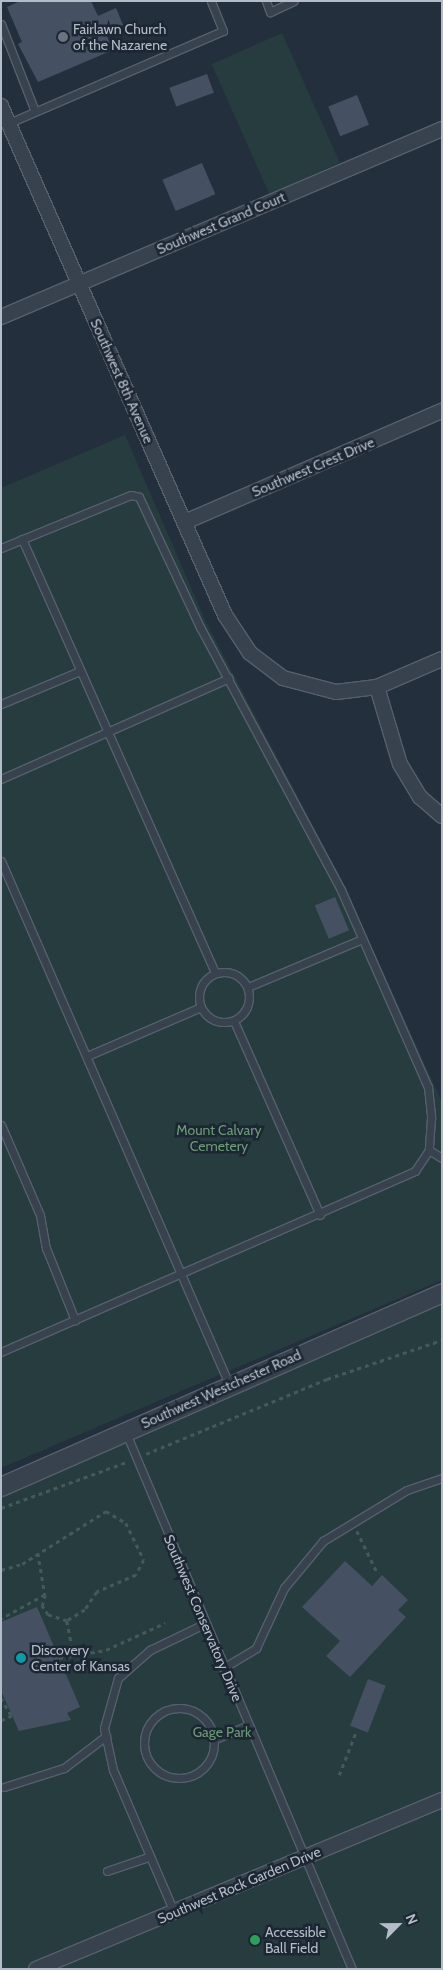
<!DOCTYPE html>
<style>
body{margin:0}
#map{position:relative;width:443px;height:1970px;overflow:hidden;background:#242f3e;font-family:Cabin,sans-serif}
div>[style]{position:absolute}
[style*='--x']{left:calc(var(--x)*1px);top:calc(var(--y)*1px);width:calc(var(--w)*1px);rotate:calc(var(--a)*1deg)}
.green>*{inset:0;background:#263c3f;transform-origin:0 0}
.building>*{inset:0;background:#455162;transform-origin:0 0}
.path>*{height:2.5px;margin-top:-1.25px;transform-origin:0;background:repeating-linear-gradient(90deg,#44595c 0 4px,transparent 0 8px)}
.roads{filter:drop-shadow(1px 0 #565f6c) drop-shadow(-1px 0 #565f6c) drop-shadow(0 1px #565f6c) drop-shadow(0 -1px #565f6c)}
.service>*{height:7px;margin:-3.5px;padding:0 3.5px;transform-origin:3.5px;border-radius:3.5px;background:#38414e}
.service>.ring{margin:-3.5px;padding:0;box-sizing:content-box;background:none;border:7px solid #38414e;border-radius:50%}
.minor>*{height:14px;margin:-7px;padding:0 7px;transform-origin:7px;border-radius:7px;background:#38414e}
.tertiary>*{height:18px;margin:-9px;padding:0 9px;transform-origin:9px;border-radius:9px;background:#38414e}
.dots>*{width:14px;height:14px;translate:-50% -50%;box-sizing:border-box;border:2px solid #1d2633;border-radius:50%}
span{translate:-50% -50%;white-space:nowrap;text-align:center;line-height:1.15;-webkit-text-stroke:5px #1d2633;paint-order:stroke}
.poi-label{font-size:14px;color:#b4bcc9}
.left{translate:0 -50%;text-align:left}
.street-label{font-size:14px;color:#b4bcc9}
.park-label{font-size:14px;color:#6b9a76}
.frame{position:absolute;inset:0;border:2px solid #b4bcc9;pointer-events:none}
.north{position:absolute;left:373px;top:1900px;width:50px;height:50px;-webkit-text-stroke:4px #1d2633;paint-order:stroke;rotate:67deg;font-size:14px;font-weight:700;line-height:20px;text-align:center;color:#b4bcc9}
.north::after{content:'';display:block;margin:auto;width:18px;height:22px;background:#b4bcc9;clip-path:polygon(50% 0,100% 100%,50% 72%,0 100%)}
</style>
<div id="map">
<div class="green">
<i style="left:282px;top:33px;width:142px;height:77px;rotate:66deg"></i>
<i style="clip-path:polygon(125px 435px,206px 622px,342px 881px,442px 1102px,442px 1280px,1px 1468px,1px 488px)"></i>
<i style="clip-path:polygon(442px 1303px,442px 1969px,1px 1969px,1px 1495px)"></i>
</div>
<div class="building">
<i style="clip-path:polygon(20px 1px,91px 1px,98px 16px,116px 8px,123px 25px,105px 32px,113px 50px,38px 82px,18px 44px,22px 42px,7px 7px)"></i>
<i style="left:207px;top:74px;width:20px;height:40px;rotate:70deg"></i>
<i style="left:357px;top:95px;width:32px;height:31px;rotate:68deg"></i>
<i style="left:202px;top:163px;width:34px;height:43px;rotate:67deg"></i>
<i style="left:335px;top:897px;width:36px;height:22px;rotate:67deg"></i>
<i style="clip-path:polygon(345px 1561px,372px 1586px,382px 1575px,408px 1600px,398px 1610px,406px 1617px,350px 1677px,326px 1656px,340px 1641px,302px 1607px)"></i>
<i style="clip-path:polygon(37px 1607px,80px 1707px,67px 1713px,71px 1720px,19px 1731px,1px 1691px,1px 1622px)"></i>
<i style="left:368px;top:1679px;width:19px;height:50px;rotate:21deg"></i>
</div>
<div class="path">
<i style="--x:146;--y:1454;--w:196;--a:-22.5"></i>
<i style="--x:327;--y:1379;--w:121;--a:-18.7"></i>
<i style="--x:1;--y:1508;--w:134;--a:-20.1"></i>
<i style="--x:357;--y:1531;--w:48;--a:64"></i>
<i style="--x:38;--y:1553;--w:43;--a:80.5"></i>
<i style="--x:1;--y:1570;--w:22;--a:-16"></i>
<i style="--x:22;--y:1564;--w:99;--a:-32.2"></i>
<i style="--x:106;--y:1511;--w:23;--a:31"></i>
<i style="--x:126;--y:1523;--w:41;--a:64.1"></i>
<i style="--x:144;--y:1560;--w:17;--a:118"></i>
<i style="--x:136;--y:1575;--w:43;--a:156.4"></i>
<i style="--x:97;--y:1592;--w:22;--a:124"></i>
<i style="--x:85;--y:1610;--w:21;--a:149"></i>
<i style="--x:67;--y:1621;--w:20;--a:-162"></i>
<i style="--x:48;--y:1615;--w:11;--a:-124"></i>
<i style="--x:42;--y:1606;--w:11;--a:-75"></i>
<i style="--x:45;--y:1595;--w:50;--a:151.4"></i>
<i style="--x:67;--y:1621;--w:36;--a:79"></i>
<i style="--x:59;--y:1658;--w:48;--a:-9.7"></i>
<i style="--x:106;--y:1650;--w:65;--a:-24.6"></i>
<i style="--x:1;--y:1698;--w:21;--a:59"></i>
<i style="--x:12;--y:1716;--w:12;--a:156"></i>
<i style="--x:339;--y:1775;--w:46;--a:-68.4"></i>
</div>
<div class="roads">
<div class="service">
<i style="--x:266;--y:1;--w:12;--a:70"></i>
<i style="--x:270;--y:12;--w:26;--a:-25"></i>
<i style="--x:1;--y:24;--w:93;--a:68.7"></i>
<i style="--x:9;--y:123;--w:233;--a:-23.3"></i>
<i style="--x:223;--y:31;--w:32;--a:-112"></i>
<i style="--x:22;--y:539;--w:475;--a:66"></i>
<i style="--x:1;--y:548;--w:140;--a:-22.2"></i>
<i style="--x:131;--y:495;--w:8;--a:14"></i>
<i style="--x:139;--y:497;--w:144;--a:64.9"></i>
<i style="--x:200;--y:627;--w:298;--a:61.8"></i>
<i style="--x:341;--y:890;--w:215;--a:66.2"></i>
<i style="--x:428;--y:1087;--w:31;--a:84"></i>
<i style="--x:431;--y:1118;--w:32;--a:94"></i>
<i style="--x:429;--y:1150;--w:25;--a:124"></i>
<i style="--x:415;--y:1171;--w:452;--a:156.4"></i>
<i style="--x:1;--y:704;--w:86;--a:-22.7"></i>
<i style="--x:1;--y:779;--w:249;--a:-23.9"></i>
<i style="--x:1;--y:861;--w:571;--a:66.45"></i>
<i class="ring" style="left:199px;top:972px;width:43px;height:43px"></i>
<i style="--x:248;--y:987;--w:121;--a:-22.8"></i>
<i style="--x:234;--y:1021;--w:212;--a:66.1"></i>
<i style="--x:87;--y:1056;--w:124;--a:-23.3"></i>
<i style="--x:1;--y:1125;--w:98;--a:66.6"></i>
<i style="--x:40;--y:1215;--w:34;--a:80"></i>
<i style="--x:46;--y:1248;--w:78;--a:68.1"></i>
<i style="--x:429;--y:1150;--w:15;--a:32"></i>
<i style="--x:126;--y:1433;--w:582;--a:67.14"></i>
<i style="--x:223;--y:1668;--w:39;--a:-31"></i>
<i style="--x:256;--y:1648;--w:66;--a:-65"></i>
<i style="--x:284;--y:1588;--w:61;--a:-50.3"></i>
<i style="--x:323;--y:1541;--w:98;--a:-31.3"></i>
<i style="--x:407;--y:1490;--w:37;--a:-19"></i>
<i class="ring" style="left:144px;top:1708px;width:63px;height:63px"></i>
<i style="--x:213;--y:1740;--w:38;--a:-23"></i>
<i style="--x:4;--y:1787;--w:63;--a:-17.6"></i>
<i style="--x:64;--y:1768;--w:53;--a:-37.3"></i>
<i style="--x:107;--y:1871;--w:43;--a:-18.9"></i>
<i style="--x:174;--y:1912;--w:155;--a:-113.2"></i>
<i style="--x:113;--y:1770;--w:43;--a:-102.1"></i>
<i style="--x:104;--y:1728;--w:52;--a:-74.4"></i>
<i style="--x:118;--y:1678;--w:43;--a:-41.2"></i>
<i style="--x:150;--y:1650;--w:60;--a:-25.7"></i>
</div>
<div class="minor">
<i style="--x:1;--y:106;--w:556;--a:66.25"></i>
<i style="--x:225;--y:615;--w:45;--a:56.7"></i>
<i style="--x:250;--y:653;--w:41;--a:37.1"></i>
<i style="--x:283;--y:678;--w:55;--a:14.8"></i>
<i style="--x:336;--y:692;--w:41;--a:-7"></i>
<i style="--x:377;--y:687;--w:71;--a:-23.3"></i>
<i style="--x:1;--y:317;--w:479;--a:-23.1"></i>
<i style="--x:185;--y:522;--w:280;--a:-23.4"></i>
<i style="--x:377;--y:687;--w:80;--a:73.4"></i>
<i style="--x:400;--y:764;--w:39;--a:59"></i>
<i style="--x:420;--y:797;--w:29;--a:41"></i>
<i style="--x:36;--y:1969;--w:440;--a:-22.6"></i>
</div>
<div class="tertiary">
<i style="--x:1;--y:1487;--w:482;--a:-23.7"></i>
</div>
</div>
<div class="dots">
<i style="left:63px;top:37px;background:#6b7280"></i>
<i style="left:21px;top:1658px;background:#0f9aa8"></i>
<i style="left:255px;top:1940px;background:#2e9e5b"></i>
</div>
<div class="poi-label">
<span class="left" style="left:73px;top:37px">Fairlawn Church<br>of the Nazarene</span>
<span class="left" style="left:31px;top:1658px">Discovery<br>Center of Kansas</span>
<span class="left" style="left:265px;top:1940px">Accessible<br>Ball Field</span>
</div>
<div class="street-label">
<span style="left:221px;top:223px;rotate:-23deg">Southwest Grand Court</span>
<span style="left:122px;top:381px;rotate:66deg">Southwest 8th Avenue</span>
<span style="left:313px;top:467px;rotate:-23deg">Southwest Crest Drive</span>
<span style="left:221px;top:1389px;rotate:-24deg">Southwest Westchester Road</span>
<span style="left:203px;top:1618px;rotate:67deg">Southwest Conservatory Drive</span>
<span style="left:239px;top:1885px;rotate:-23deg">Southwest Rock Garden Drive</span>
</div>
<div class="park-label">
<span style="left:219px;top:1138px">Mount Calvary<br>Cemetery</span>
<span style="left:222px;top:1732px">Gage Park</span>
</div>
<div class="frame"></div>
<div class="north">N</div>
</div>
